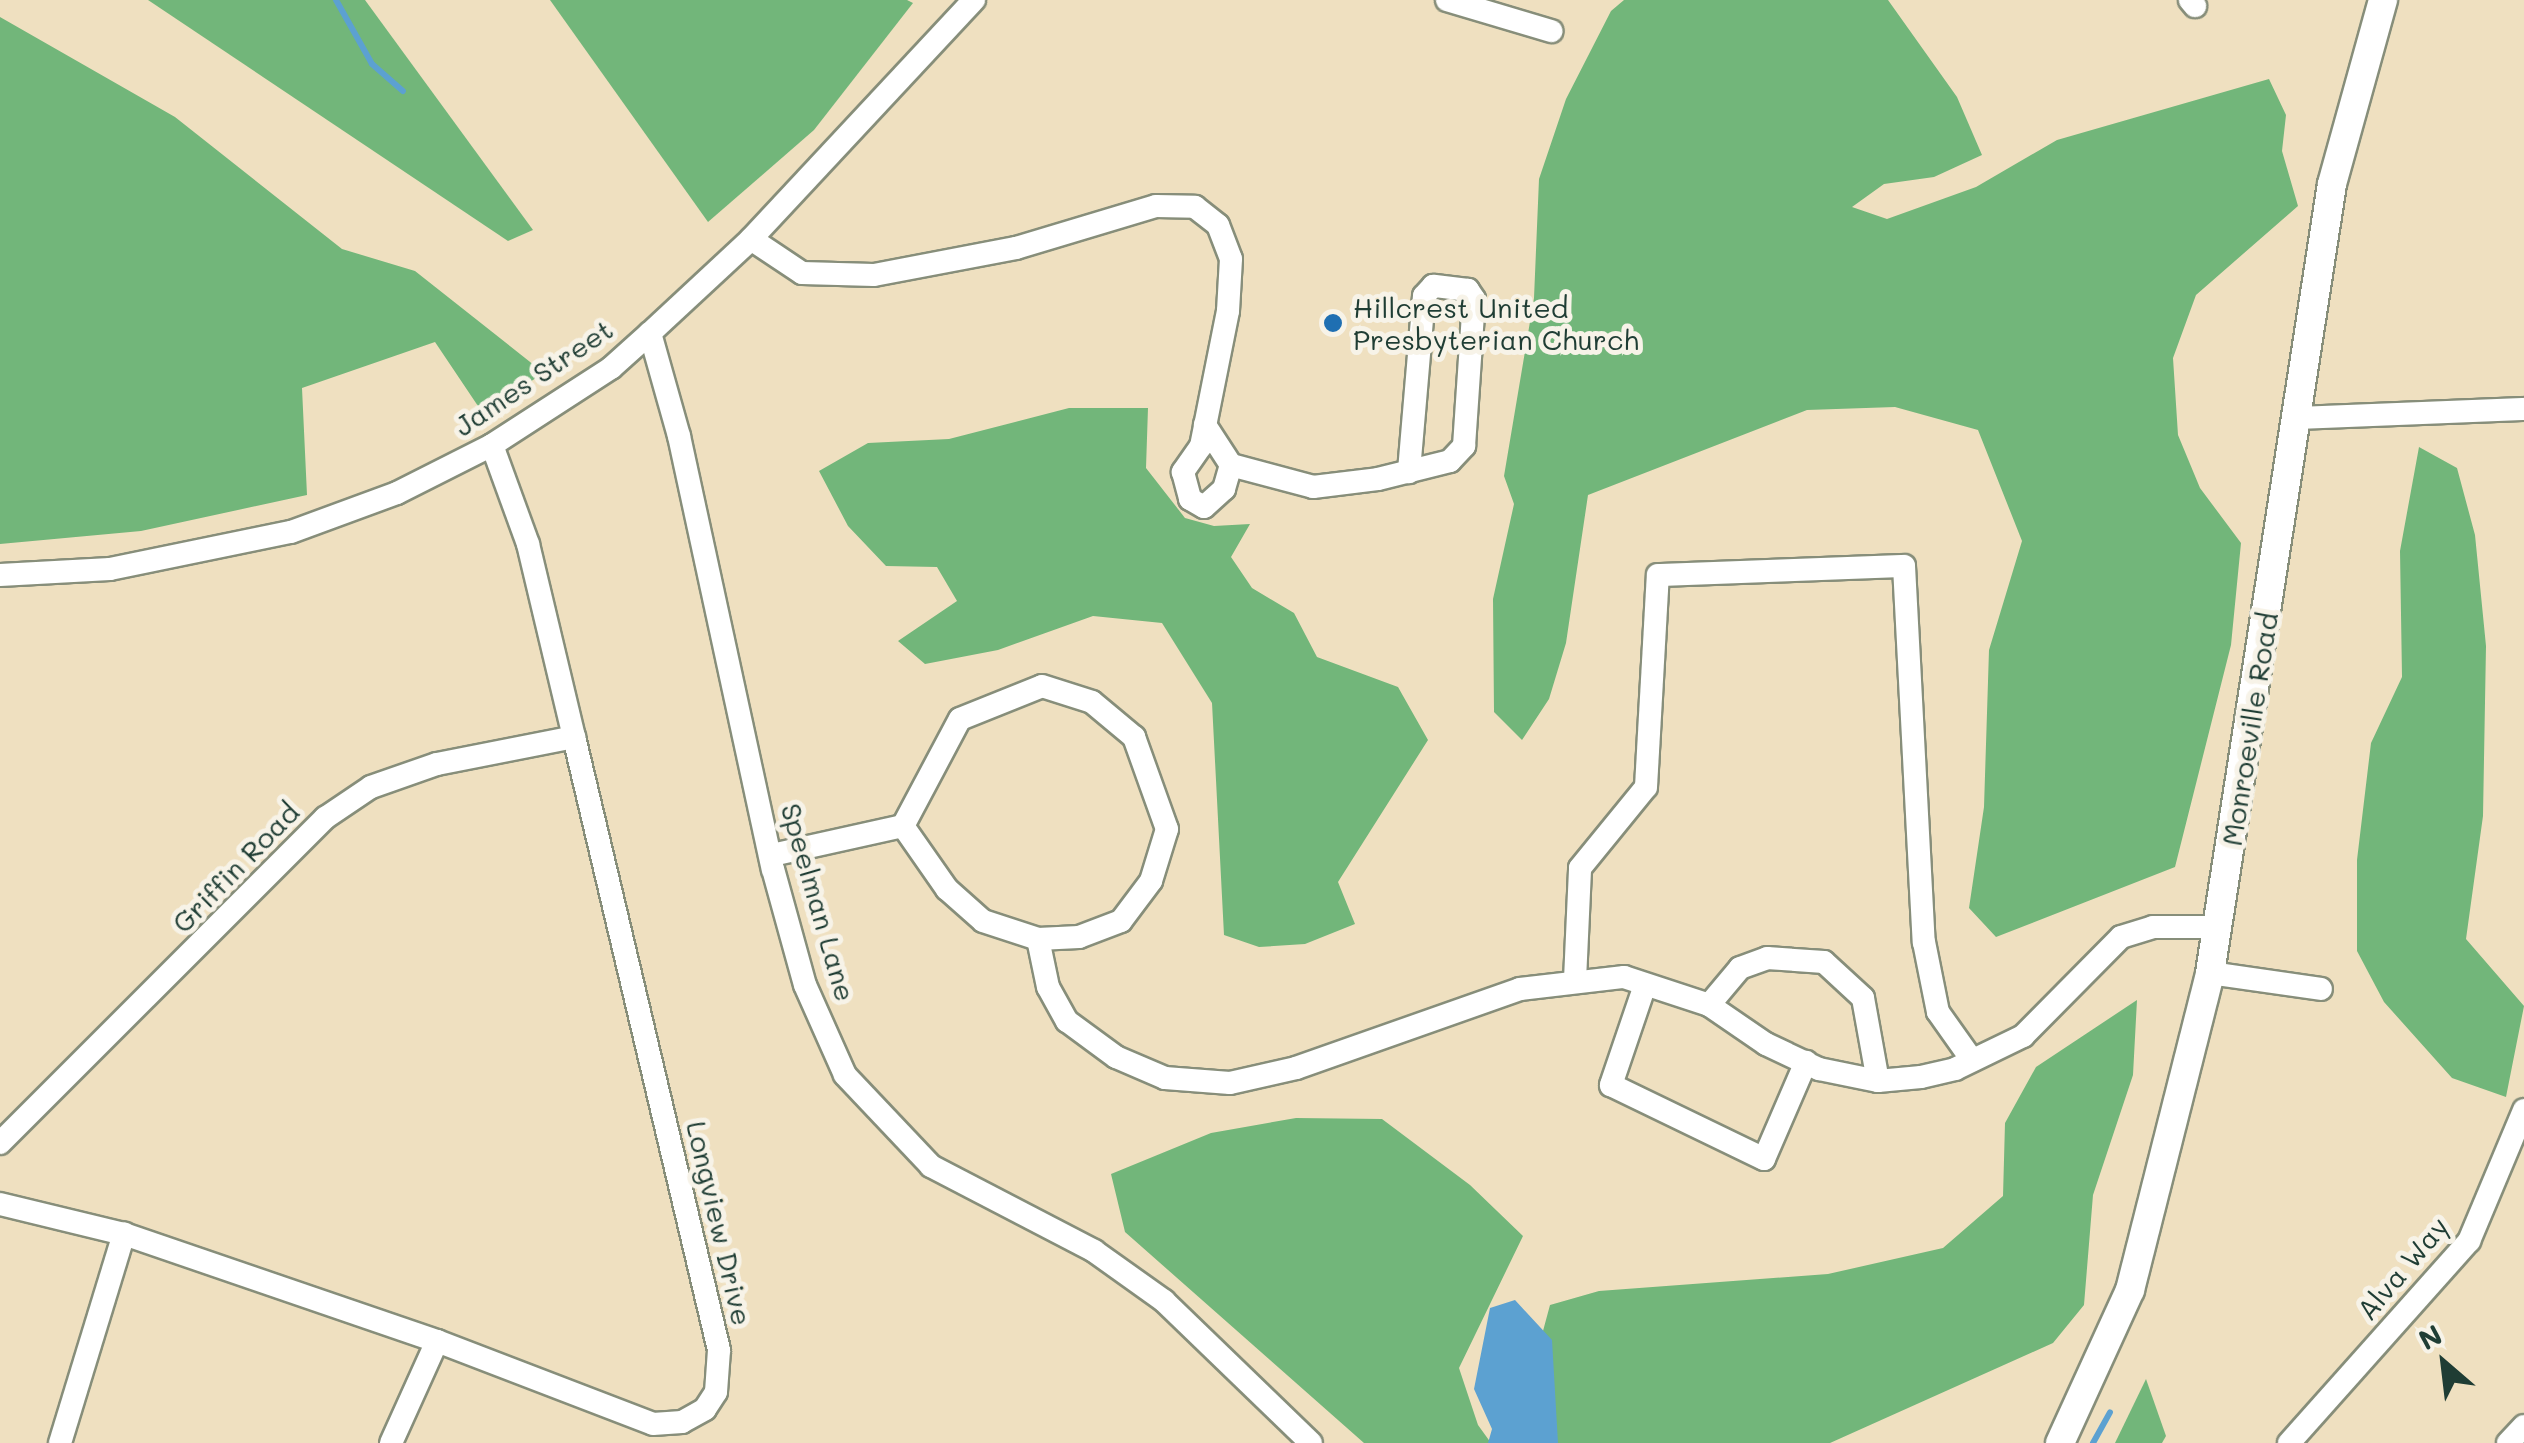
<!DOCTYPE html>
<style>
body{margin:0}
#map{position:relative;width:2524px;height:1443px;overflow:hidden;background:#efe0c0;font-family:Mali,sans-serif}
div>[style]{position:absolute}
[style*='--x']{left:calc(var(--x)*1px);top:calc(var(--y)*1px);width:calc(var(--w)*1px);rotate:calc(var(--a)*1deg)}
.forest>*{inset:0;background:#72b67a}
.water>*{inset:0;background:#5ca1d1}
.stream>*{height:6px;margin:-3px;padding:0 3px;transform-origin:3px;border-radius:3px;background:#5ca1d1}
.roads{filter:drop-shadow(2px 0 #878e7a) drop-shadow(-2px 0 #878e7a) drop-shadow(0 2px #878e7a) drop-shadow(0 -2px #878e7a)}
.minor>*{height:22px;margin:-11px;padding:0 11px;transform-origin:11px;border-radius:11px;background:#fff}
.major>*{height:28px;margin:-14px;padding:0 14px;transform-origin:14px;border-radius:14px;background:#fff}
.dots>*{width:28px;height:28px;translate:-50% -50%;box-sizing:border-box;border:5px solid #f7f3e8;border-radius:50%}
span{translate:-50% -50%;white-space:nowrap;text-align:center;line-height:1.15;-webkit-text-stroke:10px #f7f3e8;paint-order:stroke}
.poi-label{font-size:28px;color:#1f3d34}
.left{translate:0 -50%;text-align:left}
.street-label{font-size:28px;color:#1f3d34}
.north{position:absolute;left:2394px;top:1313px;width:100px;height:100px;-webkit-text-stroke:8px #f7f3e8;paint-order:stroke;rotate:332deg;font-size:28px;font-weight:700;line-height:40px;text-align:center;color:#1f3d34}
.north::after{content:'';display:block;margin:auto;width:35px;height:45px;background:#1f3d34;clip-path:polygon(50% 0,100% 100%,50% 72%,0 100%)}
</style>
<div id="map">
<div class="forest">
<i style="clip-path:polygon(148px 0,365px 0,533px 230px,508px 241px)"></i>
<i style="clip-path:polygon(550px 0,907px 0,913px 3px,814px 130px,708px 222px)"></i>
<i style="clip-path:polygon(1624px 0,1888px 0,1957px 97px,1982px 155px,1934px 177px,1884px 184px,1852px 207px,1887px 219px,1976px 187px,2057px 140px,2269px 79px,2286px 115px,2282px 151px,2298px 206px,2196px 295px,2173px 358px,2178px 435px,2200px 488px,2241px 543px,2231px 645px,2175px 867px,1996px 937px,1969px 908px,1984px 807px,1989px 650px,2022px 541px,1978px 430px,1895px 407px,1807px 410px,1588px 495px,1566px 643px,1549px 699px,1522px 740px,1494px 712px,1493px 599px,1514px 504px,1504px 476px,1534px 298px,1539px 179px,1566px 99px,1611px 11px)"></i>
<i style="clip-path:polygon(0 17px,175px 117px,342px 249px,415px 271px,544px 373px,482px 412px,435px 342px,302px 388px,307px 495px,141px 531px,0 544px)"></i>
<i style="clip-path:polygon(1069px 408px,1148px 408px,1146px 468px,1185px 518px,1214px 526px,1250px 524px,1231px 557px,1252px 588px,1294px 613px,1317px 657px,1398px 687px,1428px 740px,1338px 882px,1355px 924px,1305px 944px,1259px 947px,1224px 935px,1212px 703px,1162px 623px,1093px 616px,998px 650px,925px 664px,898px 641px,957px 601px,937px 567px,886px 566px,848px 526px,819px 471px,868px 443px,949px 439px)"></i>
<i style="clip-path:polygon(2419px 447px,2457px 468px,2475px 535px,2486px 646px,2483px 816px,2466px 939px,2524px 1006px,2506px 1097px,2452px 1078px,2384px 1002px,2357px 951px,2357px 860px,2371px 743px,2402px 677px,2400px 551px)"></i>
<i style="clip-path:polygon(2137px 1000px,2133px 1075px,2093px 1195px,2084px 1305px,2053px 1343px,1830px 1443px,1531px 1443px,1526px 1394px,1550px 1305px,1599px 1291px,1828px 1274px,1943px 1248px,2003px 1196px,2005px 1123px,2036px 1067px)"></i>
<i style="clip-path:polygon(1296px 1118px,1382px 1119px,1470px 1185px,1523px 1236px,1459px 1368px,1478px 1425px,1491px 1443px,1364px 1443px,1125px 1232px,1111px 1174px,1211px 1133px)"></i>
<i style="clip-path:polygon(2146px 1379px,2166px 1436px,2162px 1443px,2115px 1443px)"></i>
</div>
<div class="water">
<i style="clip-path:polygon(1515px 1300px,1552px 1340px,1558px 1443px,1488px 1443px,1492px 1429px,1474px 1389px,1490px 1308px)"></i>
</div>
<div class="stream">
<i style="--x:336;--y:0;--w:73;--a:60.6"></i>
<i style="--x:372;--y:64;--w:41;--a:41.1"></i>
<i style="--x:2093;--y:1443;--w:35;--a:-61"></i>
</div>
<div class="roads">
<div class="minor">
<i style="--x:1447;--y:0;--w:109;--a:16.6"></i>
<i style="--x:2190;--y:0;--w:8;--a:50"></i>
<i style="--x:751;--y:239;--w:61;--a:33.7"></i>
<i style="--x:802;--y:273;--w:72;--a:1.6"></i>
<i style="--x:874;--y:275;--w:145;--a:-10.8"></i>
<i style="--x:1016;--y:248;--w:146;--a:-16.7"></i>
<i style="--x:1156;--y:206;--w:39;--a:1"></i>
<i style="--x:1195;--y:207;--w:29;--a:38"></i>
<i style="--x:1218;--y:225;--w:36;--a:69"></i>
<i style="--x:1231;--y:259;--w:52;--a:93.3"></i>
<i style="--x:1228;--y:311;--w:138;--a:101.3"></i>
<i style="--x:1201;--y:446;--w:32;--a:125"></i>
<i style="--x:1183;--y:472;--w:28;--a:75"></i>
<i style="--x:1190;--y:499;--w:16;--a:30"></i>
<i style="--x:1204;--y:507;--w:27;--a:-42"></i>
<i style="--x:1224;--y:489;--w:25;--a:-74"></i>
<i style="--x:1231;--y:465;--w:48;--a:-123"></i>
<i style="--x:650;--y:333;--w:107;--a:74.3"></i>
<i style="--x:679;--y:436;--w:443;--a:77.8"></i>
<i style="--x:773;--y:869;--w:120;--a:74.6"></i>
<i style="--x:805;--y:985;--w:98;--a:66"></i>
<i style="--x:845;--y:1075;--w:125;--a:46.6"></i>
<i style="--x:931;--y:1166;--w:184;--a:27.5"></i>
<i style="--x:1094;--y:1251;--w:86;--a:35.5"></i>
<i style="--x:1164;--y:1301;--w:204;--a:44"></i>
<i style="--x:2296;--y:418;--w:228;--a:-2.3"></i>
<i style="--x:1231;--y:465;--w:85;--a:15"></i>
<i style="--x:1313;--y:487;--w:65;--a:-7"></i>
<i style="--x:1378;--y:479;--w:74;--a:-14"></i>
<i style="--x:1450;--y:461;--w:21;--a:-47"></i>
<i style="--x:1464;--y:446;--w:147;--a:-86.1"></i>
<i style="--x:1474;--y:299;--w:11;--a:-124"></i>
<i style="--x:1468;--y:290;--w:35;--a:-173"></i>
<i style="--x:1433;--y:286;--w:13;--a:132"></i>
<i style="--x:1424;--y:296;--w:177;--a:94.9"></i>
<i style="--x:0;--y:575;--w:110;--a:-3.1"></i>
<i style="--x:110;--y:569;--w:185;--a:-11.6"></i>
<i style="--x:291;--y:532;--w:113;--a:-20.2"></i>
<i style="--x:397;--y:493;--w:106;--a:-26.8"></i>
<i style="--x:492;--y:445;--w:142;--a:-32.9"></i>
<i style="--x:611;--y:368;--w:52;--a:-41.9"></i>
<i style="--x:650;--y:333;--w:138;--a:-42.9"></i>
<i style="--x:751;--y:239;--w:327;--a:-47"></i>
<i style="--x:903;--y:826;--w:121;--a:-62"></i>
<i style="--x:960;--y:719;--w:88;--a:-21.9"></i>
<i style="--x:1042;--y:686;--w:52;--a:17.7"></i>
<i style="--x:1092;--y:702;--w:55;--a:39.8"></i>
<i style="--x:1134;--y:737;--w:98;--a:70.3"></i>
<i style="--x:1167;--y:829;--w:54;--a:107.1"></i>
<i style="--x:1151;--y:881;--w:50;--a:126.9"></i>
<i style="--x:1121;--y:921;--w:45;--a:159.1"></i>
<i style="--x:1079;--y:937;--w:41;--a:177.2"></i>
<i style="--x:772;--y:855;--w:134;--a:-12.5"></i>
<i style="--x:903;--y:826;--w:77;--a:55.1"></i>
<i style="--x:947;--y:889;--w:48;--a:41.6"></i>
<i style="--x:983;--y:921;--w:58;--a:18.1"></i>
<i style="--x:1038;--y:939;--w:49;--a:78.2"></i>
<i style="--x:1048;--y:987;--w:39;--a:61"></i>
<i style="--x:1067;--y:1021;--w:61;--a:36.3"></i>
<i style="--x:1116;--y:1057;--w:53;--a:23.2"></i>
<i style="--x:1165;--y:1078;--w:65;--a:4.4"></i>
<i style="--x:1230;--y:1083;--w:68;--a:-12.8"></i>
<i style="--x:1296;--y:1068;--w:238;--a:-19.4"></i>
<i style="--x:1520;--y:989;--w:105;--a:-6.6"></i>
<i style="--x:1624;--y:977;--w:89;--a:18.2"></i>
<i style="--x:1709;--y:1005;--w:69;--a:34.4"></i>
<i style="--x:1766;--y:1044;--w:59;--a:25.3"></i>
<i style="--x:1819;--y:1069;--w:60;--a:11.5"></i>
<i style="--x:1878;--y:1081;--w:43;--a:-5.3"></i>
<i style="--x:1921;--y:1077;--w:35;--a:-13"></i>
<i style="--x:1955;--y:1069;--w:76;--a:-25.9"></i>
<i style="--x:2023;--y:1036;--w:139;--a:-45.3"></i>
<i style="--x:2121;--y:937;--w:34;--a:-17"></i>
<i style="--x:2153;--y:927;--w:66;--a:0"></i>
<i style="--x:2210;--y:973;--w:112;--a:8.2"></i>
<i style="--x:1575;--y:980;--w:112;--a:-87.4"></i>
<i style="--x:1580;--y:868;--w:104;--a:-50.8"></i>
<i style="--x:1646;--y:787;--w:212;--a:-86.8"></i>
<i style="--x:1658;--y:575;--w:246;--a:-2.1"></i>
<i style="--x:1904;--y:566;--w:377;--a:87"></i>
<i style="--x:1924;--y:942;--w:71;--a:78.7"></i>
<i style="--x:1938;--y:1012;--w:59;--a:54.7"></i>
<i style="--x:1645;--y:985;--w:106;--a:108.8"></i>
<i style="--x:1611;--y:1085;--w:170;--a:25.8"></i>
<i style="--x:1764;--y:1159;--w:106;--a:-66.6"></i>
<i style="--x:1709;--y:1005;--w:48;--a:-50"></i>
<i style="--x:1740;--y:968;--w:29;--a:-20"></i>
<i style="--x:1767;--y:958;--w:57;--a:4"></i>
<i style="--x:1824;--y:962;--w:53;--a:42.7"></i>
<i style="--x:1863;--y:998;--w:84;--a:79.8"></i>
<i style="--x:0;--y:1143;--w:460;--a:-45"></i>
<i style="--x:325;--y:818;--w:55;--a:-34"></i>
<i style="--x:371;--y:787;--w:70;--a:-19.2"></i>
<i style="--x:437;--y:764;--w:140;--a:-11.1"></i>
<i style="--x:0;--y:1204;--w:128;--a:13.6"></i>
<i style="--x:124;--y:1234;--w:331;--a:18.9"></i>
<i style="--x:437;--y:1341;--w:231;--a:21"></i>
<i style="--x:653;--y:1424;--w:29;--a:-4"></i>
<i style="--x:682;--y:1422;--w:26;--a:-29"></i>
<i style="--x:705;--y:1409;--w:20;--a:-57"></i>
<i style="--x:716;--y:1392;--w:42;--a:-85.9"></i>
<i style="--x:719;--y:1350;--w:630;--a:-103.31"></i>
<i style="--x:574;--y:737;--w:198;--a:-103.4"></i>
<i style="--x:528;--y:544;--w:105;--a:-110"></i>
<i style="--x:60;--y:1443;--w:219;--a:-73"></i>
<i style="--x:391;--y:1443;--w:112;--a:-65.7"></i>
<i style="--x:2289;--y:1443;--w:271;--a:-48.3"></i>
<i style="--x:2469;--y:1241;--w:142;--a:-67.2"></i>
<i style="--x:2508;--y:1443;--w:23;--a:-47"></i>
</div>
<div class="major">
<i style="--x:2060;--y:1443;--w:168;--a:-65.4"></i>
<i style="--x:2130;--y:1290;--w:327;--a:-75.8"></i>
<i style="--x:2210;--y:973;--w:798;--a:-81.21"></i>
<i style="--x:2332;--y:184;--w:191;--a:-74.5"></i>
</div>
</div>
<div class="dots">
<i style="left:1333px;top:323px;background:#1f6fb2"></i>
</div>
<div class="poi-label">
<span class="left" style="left:1353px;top:323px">Hillcrest United<br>Presbyterian Church</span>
</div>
<div class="street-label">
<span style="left:533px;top:377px;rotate:-34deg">James Street</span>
<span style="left:2249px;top:729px;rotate:-81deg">Monroeville Road</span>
<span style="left:235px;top:867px;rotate:-46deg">Griffin Road</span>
<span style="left:819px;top:902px;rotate:74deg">Speelman Lane</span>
<span style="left:720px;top:1223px;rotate:77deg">Longview Drive</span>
<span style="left:2402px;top:1268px;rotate:-50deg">Alva Way</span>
</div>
<div class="north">N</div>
</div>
